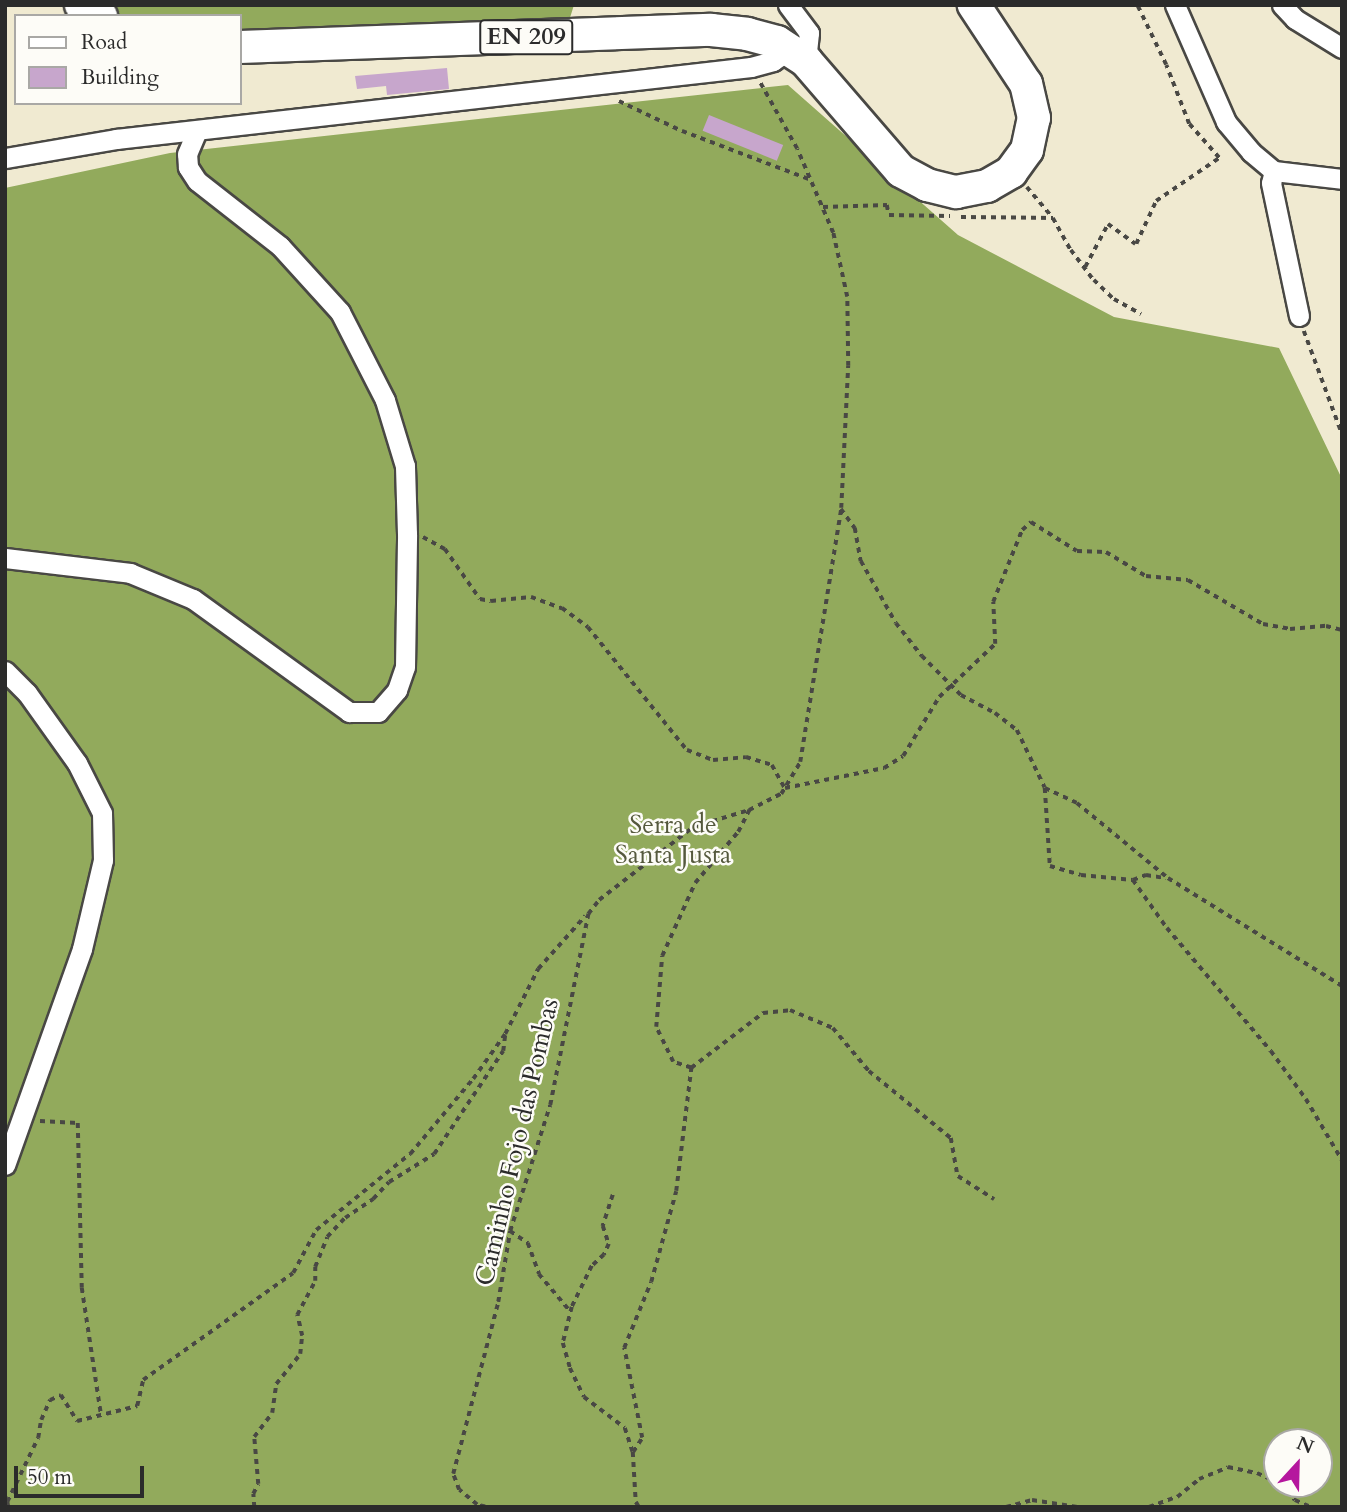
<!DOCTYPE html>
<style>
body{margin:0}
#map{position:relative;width:1347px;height:1512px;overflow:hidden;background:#f0ead1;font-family:Cardo,serif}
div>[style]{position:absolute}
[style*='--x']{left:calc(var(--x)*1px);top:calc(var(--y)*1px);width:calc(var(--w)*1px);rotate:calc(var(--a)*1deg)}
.forest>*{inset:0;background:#92aa5c}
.building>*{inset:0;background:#c7a6cc;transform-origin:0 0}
.path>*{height:3.5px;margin-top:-1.75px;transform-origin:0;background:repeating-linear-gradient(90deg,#494844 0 5px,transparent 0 10px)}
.roads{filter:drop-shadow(2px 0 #494844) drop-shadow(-2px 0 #494844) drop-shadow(0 2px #494844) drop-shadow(0 -2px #494844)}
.minor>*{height:19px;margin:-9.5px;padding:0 9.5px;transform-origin:9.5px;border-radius:9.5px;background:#fff}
.primary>*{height:32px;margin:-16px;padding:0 16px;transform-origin:16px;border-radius:16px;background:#fff}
span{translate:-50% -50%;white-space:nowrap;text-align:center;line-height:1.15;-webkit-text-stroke:5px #fdfcf7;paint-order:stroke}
.shield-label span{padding:2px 5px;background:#fdfcf7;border:2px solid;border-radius:5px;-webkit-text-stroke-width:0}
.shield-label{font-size:24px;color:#2b2b2b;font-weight:700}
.park-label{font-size:26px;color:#55593d}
.street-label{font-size:26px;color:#2b2b2b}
.frame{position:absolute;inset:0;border:7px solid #2b2b2b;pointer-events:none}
.legend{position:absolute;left:14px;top:14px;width:228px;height:91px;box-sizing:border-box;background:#fdfcf7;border:2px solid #a9a8a5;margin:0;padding:9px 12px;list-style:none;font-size:21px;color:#2b2b2b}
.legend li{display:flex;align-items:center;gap:14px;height:35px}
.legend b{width:35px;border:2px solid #a9a8a5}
.north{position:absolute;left:1263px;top:1428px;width:70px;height:70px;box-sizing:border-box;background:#fdfcf7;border:2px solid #a9a8a5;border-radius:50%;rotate:22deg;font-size:19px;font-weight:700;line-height:28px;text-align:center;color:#2b2b2b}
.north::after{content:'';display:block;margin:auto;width:24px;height:32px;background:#b5179e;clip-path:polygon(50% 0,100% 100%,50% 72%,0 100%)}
.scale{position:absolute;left:14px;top:1466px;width:130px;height:32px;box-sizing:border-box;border:4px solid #2b2b2b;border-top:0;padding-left:9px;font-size:21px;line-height:24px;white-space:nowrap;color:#2b2b2b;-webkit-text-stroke:5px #fdfcf7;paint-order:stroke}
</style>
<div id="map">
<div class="forest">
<i style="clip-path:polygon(106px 5px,574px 5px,568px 24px,240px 37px,240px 16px,122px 16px)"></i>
<i style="clip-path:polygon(evenodd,788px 85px,958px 235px,1114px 317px,1279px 348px,1342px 479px,1342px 1507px,5px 1507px,5px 188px,170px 153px,788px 85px,1277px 1442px,1319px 1442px,1319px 1484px,1277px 1484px,1277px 1442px)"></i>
</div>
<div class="building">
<i style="clip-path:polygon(447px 68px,449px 89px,387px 95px,386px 86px,357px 89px,355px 76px)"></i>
<i style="left:709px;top:115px;width:80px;height:17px;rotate:22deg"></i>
</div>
<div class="path">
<i style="--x:619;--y:101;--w:70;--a:25.5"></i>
<i style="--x:682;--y:131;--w:138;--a:20.8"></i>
<i style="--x:1027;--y:187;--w:40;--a:50"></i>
<i style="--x:1053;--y:218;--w:37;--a:61"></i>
<i style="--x:1071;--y:250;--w:38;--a:53"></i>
<i style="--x:1094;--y:280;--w:28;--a:44"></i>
<i style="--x:1114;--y:299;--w:31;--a:29"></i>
<i style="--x:823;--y:207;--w:64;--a:-1.8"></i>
<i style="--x:887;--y:205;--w:10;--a:79"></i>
<i style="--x:889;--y:215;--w:61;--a:0.9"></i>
<i style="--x:961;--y:217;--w:92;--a:0.6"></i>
<i style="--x:1085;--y:267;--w:49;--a:-61.9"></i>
<i style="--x:1108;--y:224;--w:34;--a:36"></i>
<i style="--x:1136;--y:244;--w:47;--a:-65.1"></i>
<i style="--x:1156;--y:201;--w:76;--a:-34.3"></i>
<i style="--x:1219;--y:158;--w:45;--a:-131.4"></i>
<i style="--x:1189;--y:124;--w:63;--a:-111.3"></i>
<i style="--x:1166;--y:65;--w:67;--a:-115.8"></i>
<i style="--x:1304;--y:331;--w:110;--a:69.7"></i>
<i style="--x:841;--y:509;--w:24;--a:54"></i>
<i style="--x:855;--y:528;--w:34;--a:80"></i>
<i style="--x:861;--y:561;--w:71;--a:60.6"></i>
<i style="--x:896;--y:623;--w:42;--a:51.8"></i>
<i style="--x:922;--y:656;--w:55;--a:45"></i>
<i style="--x:961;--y:695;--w:38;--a:28"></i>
<i style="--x:995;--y:713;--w:28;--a:38"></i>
<i style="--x:1017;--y:730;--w:64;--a:64.2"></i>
<i style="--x:1045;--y:788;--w:78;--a:86.3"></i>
<i style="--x:1050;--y:866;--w:32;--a:16"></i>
<i style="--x:1081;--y:875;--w:52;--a:5.5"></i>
<i style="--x:1133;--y:880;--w:59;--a:54.7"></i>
<i style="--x:1167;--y:928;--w:161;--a:49.8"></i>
<i style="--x:1271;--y:1051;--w:59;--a:53.9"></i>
<i style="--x:1306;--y:1099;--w:71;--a:59.5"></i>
<i style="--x:423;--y:537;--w:25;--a:29"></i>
<i style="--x:445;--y:549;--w:61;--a:55"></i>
<i style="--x:480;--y:599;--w:11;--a:10"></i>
<i style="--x:491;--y:601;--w:40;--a:-5.7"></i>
<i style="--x:531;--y:597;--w:33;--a:20"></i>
<i style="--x:562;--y:608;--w:32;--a:36"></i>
<i style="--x:588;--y:627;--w:158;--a:51.2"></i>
<i style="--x:687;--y:750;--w:28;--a:21"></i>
<i style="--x:713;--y:760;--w:33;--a:-5"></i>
<i style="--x:746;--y:757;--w:27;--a:17"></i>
<i style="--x:772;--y:765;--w:26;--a:61"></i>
<i style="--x:785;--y:788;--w:101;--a:-11.4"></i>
<i style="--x:884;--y:768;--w:22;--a:-32"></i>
<i style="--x:903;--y:756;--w:69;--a:-58.6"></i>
<i style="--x:939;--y:697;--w:77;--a:-43.4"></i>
<i style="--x:995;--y:644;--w:42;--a:-92.7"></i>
<i style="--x:993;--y:602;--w:78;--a:-68.1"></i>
<i style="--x:1022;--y:530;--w:12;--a:-42"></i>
<i style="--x:1031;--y:522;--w:54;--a:32.2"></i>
<i style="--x:1077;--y:551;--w:29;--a:2"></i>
<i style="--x:1106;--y:552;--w:47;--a:31"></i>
<i style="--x:1146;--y:576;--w:42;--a:5.4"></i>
<i style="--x:1188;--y:580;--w:87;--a:30.4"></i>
<i style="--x:1263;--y:624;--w:27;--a:10"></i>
<i style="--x:1290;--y:629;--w:36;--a:-5"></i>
<i style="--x:1326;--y:626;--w:16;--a:14"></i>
<i style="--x:1045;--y:788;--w:35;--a:25"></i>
<i style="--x:1077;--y:803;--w:118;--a:39.5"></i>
<i style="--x:1168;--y:878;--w:205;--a:31.8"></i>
<i style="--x:1133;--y:880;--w:14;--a:-21"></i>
<i style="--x:1146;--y:875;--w:20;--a:9"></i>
<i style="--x:691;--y:1068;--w:19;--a:-162"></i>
<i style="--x:673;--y:1062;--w:39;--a:-116"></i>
<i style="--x:656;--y:1027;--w:71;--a:-85.2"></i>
<i style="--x:662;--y:956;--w:80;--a:-65.7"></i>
<i style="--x:695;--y:883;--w:67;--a:-49.9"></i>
<i style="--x:738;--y:832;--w:25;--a:-63"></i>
<i style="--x:40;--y:1121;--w:38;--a:3"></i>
<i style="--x:78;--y:1123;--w:165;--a:88.6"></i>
<i style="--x:82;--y:1288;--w:127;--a:81.4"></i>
<i style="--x:613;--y:1195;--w:33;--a:108"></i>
<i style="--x:603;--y:1226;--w:19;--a:72"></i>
<i style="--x:609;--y:1244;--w:12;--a:114"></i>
<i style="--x:604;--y:1255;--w:16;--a:137"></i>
<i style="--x:592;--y:1266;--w:46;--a:116"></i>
<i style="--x:572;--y:1307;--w:37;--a:104"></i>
<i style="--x:563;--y:1343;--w:26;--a:74"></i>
<i style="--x:570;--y:1368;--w:32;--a:64"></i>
<i style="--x:584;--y:1397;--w:51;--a:37.1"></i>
<i style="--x:625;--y:1428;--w:25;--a:72"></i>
<i style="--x:633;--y:1452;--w:50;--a:86.6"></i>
<i style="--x:636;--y:1502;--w:6;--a:59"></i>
<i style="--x:510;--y:1231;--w:22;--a:34"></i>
<i style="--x:528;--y:1243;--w:33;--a:70"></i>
<i style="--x:539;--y:1274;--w:48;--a:50"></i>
<i style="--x:633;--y:1452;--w:17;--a:-57"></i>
<i style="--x:642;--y:1438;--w:92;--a:-101.3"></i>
<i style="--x:624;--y:1348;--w:71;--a:-67.8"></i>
<i style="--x:651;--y:1282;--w:94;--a:-74.6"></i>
<i style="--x:676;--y:1191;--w:124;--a:-83"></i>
<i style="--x:691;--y:1068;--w:91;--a:-37.4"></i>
<i style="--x:763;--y:1013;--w:27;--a:-6"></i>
<i style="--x:790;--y:1010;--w:47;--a:22.7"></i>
<i style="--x:833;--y:1028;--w:56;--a:50.1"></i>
<i style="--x:869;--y:1071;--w:106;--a:39.3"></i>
<i style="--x:951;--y:1138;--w:39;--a:80"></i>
<i style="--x:958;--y:1176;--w:43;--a:32.6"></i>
<i style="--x:1280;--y:1484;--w:22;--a:47"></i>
<i style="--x:1295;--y:1500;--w:17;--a:24"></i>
<i style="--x:8;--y:1507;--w:5;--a:-101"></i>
<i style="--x:7;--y:1502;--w:71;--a:-64.2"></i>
<i style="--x:38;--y:1438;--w:18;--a:-81"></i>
<i style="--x:41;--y:1420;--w:22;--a:-66"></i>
<i style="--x:50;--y:1400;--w:12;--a:-24"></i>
<i style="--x:61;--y:1395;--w:31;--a:58"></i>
<i style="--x:77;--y:1421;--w:62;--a:-14"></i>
<i style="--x:137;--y:1406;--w:27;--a:-77"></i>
<i style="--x:143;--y:1380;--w:184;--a:-35.5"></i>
<i style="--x:293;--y:1273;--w:49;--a:-61.9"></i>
<i style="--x:316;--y:1230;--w:121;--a:-39"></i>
<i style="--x:410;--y:1154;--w:98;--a:-50"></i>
<i style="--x:473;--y:1079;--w:55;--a:-54.6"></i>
<i style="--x:254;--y:1507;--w:13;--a:-94"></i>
<i style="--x:253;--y:1494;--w:11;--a:-63"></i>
<i style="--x:258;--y:1484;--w:47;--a:-94.9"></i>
<i style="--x:254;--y:1437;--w:30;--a:-53"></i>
<i style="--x:272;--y:1413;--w:29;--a:-82"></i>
<i style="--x:276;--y:1384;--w:38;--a:-51"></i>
<i style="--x:300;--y:1354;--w:18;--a:-84"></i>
<i style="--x:302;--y:1336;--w:22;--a:-103"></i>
<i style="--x:297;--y:1315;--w:38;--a:-62"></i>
<i style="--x:315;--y:1281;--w:14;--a:-90"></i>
<i style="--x:315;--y:1267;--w:32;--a:-68"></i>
<i style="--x:327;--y:1237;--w:26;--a:-47"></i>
<i style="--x:345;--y:1218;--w:34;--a:-34"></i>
<i style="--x:373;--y:1199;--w:23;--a:-47"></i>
<i style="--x:389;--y:1182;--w:53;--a:-31.9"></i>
<i style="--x:434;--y:1154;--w:124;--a:-56.2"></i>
<i style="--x:503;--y:1051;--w:17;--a:-83"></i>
<i style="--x:505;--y:1034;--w:73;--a:-63.1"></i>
<i style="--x:538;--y:969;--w:71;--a:-48.4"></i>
<i style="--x:485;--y:1507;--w:8;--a:-166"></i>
<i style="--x:477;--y:1505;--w:23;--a:-140"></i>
<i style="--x:459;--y:1490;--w:17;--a:-111"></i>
<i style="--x:453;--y:1474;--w:178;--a:-75.3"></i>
<i style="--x:498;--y:1302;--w:72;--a:-80.4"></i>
<i style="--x:510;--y:1231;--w:132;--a:-72.4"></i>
<i style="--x:550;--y:1105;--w:195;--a:-78.7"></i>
<i style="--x:588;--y:914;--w:18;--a:-52"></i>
<i style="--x:599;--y:900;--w:119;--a:-37.8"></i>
<i style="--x:693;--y:827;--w:59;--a:-16.9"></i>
<i style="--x:749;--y:810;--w:36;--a:-27"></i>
<i style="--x:781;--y:794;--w:37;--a:-59"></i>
<i style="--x:800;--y:762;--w:257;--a:-80.8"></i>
<i style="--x:841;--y:508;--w:142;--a:-87.2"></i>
<i style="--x:848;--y:366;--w:69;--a:-90.8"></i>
<i style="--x:847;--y:297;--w:66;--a:-102.3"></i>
<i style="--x:833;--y:233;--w:91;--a:-113.2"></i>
<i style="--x:797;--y:149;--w:78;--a:-119.2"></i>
<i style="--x:1006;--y:1507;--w:27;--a:-15"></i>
<i style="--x:1032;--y:1500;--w:46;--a:8.8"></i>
<i style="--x:1149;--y:1507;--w:30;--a:-20"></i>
<i style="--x:1177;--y:1497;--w:28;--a:-39"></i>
<i style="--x:1199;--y:1479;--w:31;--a:-22"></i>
<i style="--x:1228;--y:1467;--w:30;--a:12"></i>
<i style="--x:1257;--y:1473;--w:22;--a:24"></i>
</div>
<div class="roads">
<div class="minor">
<i style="--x:788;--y:5;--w:35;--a:53"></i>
<i style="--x:809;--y:33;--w:28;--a:96"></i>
<i style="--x:1175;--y:5;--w:128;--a:66.4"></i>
<i style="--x:1226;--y:122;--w:39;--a:50"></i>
<i style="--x:1251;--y:152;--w:30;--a:40"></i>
<i style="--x:1274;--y:171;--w:68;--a:6.7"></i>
<i style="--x:1282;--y:5;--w:19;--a:47"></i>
<i style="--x:1295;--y:19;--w:55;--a:31.7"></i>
<i style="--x:5;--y:158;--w:113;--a:-9.7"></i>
<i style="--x:116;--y:139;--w:639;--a:-6.47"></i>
<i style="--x:751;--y:67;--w:23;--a:-15"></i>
<i style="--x:773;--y:61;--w:19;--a:-35"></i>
<i style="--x:1274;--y:171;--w:12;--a:104"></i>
<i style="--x:1271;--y:183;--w:136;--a:78.1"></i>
<i style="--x:5;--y:558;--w:126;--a:6.8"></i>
<i style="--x:130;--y:573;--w:68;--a:22.4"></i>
<i style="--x:193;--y:599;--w:193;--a:35.9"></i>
<i style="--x:349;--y:712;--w:29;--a:0"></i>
<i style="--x:378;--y:712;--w:29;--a:-49"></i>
<i style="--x:397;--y:690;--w:24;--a:-71"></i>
<i style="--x:405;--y:667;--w:133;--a:-89.1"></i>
<i style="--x:407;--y:534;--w:68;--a:-91.7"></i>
<i style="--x:405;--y:466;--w:69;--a:-106.9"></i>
<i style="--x:385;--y:400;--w:99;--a:-117.1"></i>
<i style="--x:340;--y:312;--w:89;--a:-132.3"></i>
<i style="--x:280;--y:246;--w:105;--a:-141.9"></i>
<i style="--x:197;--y:181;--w:17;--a:-123"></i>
<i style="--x:188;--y:167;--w:13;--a:-94"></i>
<i style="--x:187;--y:154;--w:25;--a:-67"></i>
<i style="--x:5;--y:671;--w:31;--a:45"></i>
<i style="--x:27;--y:693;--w:86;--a:54.5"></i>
<i style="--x:77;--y:763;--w:56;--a:63.4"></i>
<i style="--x:102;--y:813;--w:47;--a:88.8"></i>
<i style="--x:103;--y:860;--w:91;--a:103.3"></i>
<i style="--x:82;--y:949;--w:229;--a:109.6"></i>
</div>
<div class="primary">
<i style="--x:81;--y:5;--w:23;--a:29"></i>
<i style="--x:240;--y:47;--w:471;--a:-2.1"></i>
<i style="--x:711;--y:30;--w:36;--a:6"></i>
<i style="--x:747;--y:34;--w:31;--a:15"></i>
<i style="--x:777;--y:42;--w:35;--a:33"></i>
<i style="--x:806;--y:61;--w:145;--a:49.2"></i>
<i style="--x:901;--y:171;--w:30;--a:28"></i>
<i style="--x:927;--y:185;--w:30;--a:14"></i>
<i style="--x:956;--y:192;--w:32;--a:-11"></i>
<i style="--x:987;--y:186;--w:28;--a:-30"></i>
<i style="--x:1011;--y:172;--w:27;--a:-54"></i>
<i style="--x:1027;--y:150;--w:33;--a:-78"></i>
<i style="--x:1034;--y:118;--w:35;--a:-103"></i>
<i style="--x:1026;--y:84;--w:95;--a:-123.4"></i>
</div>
</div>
<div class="shield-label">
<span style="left:526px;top:37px">EN 209</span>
</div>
<div class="park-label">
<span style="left:673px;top:840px">Serra de<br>Santa Justa</span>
</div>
<div class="street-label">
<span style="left:517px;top:1142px;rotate:-77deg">Caminho Fojo das Pombas</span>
</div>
<div class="frame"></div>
<ul class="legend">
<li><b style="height:9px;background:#fff"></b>Road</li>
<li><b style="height:19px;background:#c7a6cc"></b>Building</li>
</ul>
<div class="north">N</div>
<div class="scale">50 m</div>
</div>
